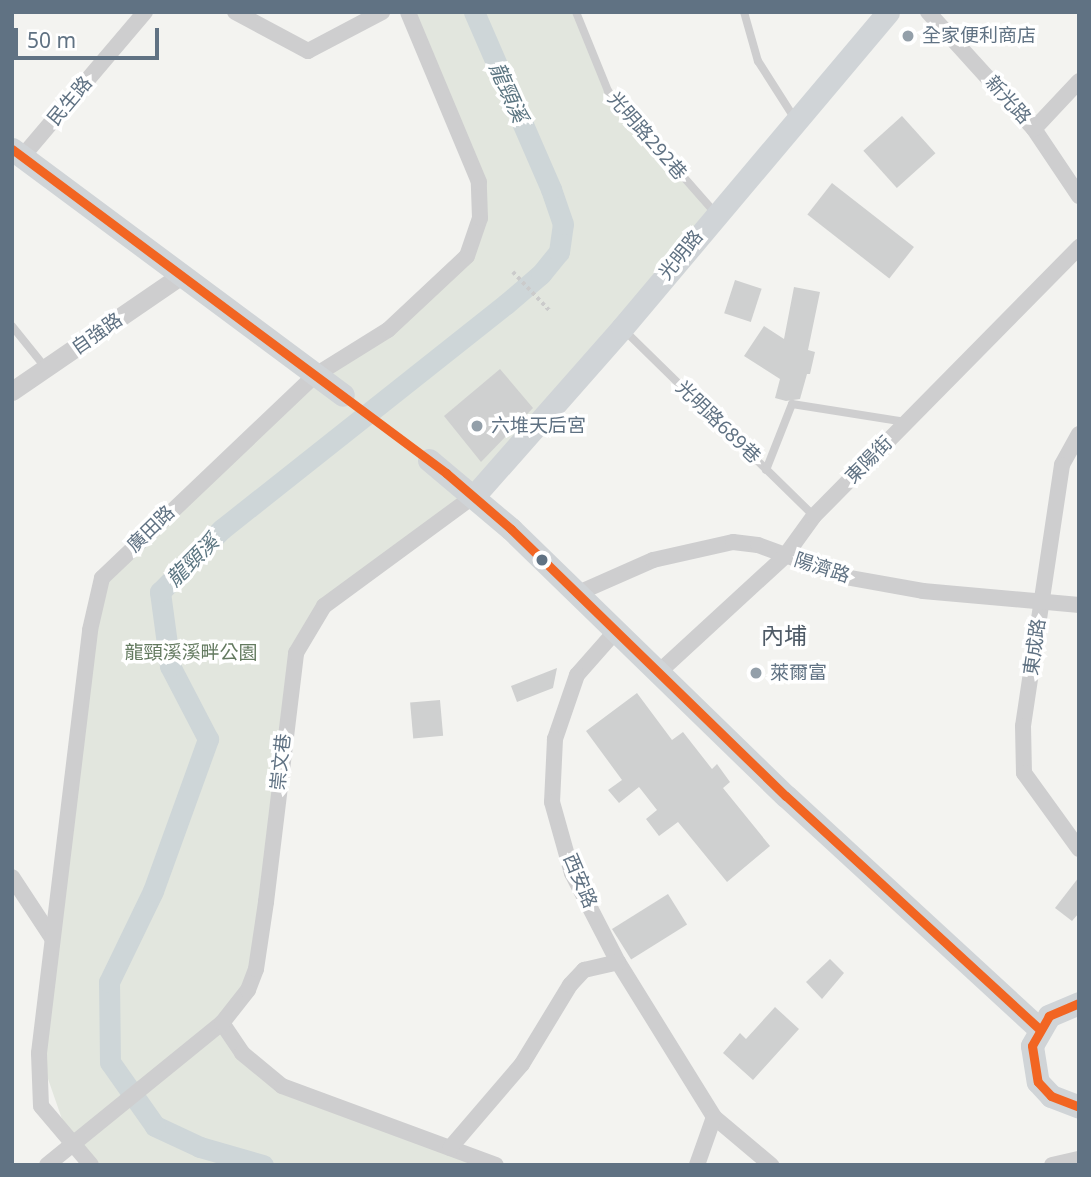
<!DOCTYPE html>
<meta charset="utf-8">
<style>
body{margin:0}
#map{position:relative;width:1091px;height:1177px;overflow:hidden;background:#f3f3f0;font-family:"Noto Sans","Noto Sans TC",sans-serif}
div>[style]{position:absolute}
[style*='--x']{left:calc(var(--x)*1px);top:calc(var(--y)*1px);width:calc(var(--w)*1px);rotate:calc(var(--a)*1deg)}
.green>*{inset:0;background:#e2e6de}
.canal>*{height:21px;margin:-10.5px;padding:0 10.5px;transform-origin:10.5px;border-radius:10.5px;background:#ced6d8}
.building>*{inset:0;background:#cfd0d0;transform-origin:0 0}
.path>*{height:3.5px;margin-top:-1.75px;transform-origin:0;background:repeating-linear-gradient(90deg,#cbcbcb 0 3.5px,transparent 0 7px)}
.service>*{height:8px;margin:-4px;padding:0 4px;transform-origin:4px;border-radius:4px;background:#cececf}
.minor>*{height:16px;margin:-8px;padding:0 8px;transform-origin:8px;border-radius:8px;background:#cececf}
.tertiary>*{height:19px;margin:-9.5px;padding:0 9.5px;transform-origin:9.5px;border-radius:9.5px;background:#cececf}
.secondary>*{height:23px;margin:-11.5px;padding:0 11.5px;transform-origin:11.5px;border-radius:11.5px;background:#d0d4d7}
.bus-1>*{height:9px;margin:-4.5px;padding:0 4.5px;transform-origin:4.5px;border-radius:4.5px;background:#f26522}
.dots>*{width:19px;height:19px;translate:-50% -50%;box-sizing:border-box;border:4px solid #fff;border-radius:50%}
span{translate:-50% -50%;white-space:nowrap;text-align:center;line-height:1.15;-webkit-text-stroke:7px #fff;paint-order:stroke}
.poi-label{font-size:19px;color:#607283}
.left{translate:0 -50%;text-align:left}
.street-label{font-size:19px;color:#607283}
.park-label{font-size:19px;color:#637a5f}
.water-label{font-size:21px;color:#5b7581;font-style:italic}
.quarter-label{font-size:23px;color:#4f5b67}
.frame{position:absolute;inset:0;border:14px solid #607283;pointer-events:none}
.scale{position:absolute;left:14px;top:28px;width:145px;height:32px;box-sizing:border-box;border:4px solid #607283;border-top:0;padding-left:9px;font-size:21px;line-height:24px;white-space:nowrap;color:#607283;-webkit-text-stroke:5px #fff;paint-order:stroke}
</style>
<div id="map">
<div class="green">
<i style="clip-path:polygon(408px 12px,576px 12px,608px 91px,715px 213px,480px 498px,324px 606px,296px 653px,256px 969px,222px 1023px,282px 1086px,496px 1165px,91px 1165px,71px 1145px,39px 1053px,102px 578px,314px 376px,388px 330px,467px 256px,479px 182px)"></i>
</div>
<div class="canal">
<i style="--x:263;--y:1165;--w:66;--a:-164.1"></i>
<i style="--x:200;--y:1147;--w:50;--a:-155"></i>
<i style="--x:155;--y:1126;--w:78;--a:-125.1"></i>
<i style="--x:110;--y:1062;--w:80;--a:-90.7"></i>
<i style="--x:109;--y:982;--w:101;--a:-64.2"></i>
<i style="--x:153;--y:891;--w:162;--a:-70.1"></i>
<i style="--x:208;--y:739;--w:82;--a:-117.5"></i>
<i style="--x:170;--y:666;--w:75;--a:-97.7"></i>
<i style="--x:160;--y:592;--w:88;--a:-45.5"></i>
<i style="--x:222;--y:529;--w:362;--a:-38.4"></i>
<i style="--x:506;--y:304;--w:46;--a:-40.6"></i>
<i style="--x:541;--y:274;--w:28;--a:-51"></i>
<i style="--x:559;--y:252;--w:28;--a:-82"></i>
<i style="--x:563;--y:224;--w:37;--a:-109"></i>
<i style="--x:551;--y:189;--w:193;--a:-113.5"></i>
</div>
<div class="building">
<i style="left:902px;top:116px;width:50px;height:52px;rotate:48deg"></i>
<i style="left:832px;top:183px;width:104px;height:40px;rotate:38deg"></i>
<i style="left:735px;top:280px;width:28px;height:35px;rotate:18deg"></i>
<i style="clip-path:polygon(794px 287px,820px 292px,808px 350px,815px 352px,810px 374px,807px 374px,800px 399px,786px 401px,775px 398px,780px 379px,744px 356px,764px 326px,784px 339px)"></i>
<i style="clip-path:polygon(500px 369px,533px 408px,481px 462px,444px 416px)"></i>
<i style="clip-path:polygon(557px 668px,553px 688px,517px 702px,511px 686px)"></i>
<i style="clip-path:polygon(637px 693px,672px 740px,683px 732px,712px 769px,717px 764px,730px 782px,723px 788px,770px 846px,727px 882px,678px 822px,659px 836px,646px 819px,657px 810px,639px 787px,619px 803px,608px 790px,622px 780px,586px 731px)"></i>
<i style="left:440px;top:700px;width:36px;height:30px;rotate:85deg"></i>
<i style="clip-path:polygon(1079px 877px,1079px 913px,1072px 921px,1055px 908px)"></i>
<i style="left:668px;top:894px;width:36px;height:66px;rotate:58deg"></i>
<i style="clip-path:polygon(830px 959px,844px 973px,822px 999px,806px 982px)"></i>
<i style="clip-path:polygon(775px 1007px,799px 1029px,753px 1080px,723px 1053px,740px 1033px,746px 1039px)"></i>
</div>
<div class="path">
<i style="--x:513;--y:272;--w:54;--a:46.5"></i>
</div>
<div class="service">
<i style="--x:576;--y:12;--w:85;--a:67.9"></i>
<i style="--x:608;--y:91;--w:162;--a:48.7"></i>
<i style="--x:744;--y:12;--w:51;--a:74.1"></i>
<i style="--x:758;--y:61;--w:69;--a:57.5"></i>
<i style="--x:12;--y:326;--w:53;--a:51.2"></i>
<i style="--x:624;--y:330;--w:266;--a:44.4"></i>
<i style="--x:766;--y:470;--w:71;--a:-68.5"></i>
<i style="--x:792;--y:404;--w:115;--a:9"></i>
</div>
<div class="minor">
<i style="--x:235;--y:12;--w:83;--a:28.1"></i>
<i style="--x:308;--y:51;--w:84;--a:-27.8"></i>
<i style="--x:928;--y:12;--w:158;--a:47.8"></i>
<i style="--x:1034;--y:129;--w:81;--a:56.1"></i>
<i style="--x:1034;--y:129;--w:66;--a:-46.8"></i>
<i style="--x:22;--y:157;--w:190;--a:-49.7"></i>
<i style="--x:1079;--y:434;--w:35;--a:119"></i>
<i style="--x:1062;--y:465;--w:264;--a:98.5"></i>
<i style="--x:1023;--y:726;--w:47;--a:88.8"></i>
<i style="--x:1024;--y:773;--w:94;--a:54.1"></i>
<i style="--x:576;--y:594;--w:84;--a:-23.8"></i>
<i style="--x:653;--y:560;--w:82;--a:-12.7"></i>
<i style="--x:733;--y:542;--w:25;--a:7"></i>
<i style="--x:758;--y:545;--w:93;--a:20.2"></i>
<i style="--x:845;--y:577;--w:79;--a:10.2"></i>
<i style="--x:923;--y:591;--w:157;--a:5.1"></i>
<i style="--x:614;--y:633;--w:56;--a:131.4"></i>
<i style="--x:577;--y:675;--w:68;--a:109"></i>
<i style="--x:555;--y:739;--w:63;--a:92.7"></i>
<i style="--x:552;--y:802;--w:74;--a:74.3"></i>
<i style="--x:572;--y:873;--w:100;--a:62.7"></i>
<i style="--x:618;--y:962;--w:182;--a:58.2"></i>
<i style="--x:714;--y:1117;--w:75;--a:40.1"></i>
<i style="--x:659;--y:672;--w:171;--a:-42.6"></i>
<i style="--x:785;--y:556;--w:49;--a:-54.1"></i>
<i style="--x:814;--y:516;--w:378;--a:-45.4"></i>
<i style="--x:12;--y:877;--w:73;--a:56.7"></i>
<i style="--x:222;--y:1023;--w:36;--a:56"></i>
<i style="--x:242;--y:1053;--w:52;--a:39.5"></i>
<i style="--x:282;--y:1086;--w:228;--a:20.3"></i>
<i style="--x:450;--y:1148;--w:111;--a:-49.4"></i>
<i style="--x:522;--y:1064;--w:92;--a:-58.7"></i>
<i style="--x:570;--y:985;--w:21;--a:-47"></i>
<i style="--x:584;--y:970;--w:35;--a:-13"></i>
<i style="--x:47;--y:1165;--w:225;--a:-39.1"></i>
<i style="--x:222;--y:1023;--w:42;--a:-51.8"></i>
<i style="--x:248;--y:990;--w:22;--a:-69"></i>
<i style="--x:256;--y:969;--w:68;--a:-81.5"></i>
<i style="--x:266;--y:902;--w:251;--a:-83.1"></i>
<i style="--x:296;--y:653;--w:55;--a:-59.2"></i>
<i style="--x:324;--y:606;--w:186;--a:-36.3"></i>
<i style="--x:91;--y:1165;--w:77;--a:-130.3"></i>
<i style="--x:41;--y:1106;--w:53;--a:-92.2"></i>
<i style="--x:39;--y:1053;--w:426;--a:-83.1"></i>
<i style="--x:90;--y:630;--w:53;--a:-77"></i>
<i style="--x:102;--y:578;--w:293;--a:-43.6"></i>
<i style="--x:314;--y:376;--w:87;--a:-31.9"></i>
<i style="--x:388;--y:330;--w:108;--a:-43.1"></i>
<i style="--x:467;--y:256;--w:40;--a:-71.1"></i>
<i style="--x:480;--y:218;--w:36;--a:-92"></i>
<i style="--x:479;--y:182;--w:184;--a:-112.7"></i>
<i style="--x:697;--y:1165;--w:51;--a:-70.5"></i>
<i style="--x:1052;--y:1165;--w:28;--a:-13"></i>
</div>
<div class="tertiary">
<i style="--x:12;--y:391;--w:204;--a:-34.4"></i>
</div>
<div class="secondary">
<i style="--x:12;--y:149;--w:412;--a:36.6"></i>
<i style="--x:429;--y:460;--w:107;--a:40.1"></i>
<i style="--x:511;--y:529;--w:383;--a:44.2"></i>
<i style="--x:786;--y:796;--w:344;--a:42.6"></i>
<i style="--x:474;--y:496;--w:224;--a:-48.6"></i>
<i style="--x:622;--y:328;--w:413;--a:-49.9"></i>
<i style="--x:1079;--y:1003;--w:33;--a:157"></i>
<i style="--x:1049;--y:1016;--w:34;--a:120"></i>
<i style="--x:1032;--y:1046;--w:36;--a:81"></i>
<i style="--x:1038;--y:1082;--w:19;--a:47"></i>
<i style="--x:1051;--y:1096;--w:30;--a:21"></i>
</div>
<div class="bus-1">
<i style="--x:12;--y:149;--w:542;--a:36.74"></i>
<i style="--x:446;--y:473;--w:86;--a:40.7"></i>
<i style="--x:511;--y:529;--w:383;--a:44.2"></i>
<i style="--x:786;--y:796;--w:344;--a:42.6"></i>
<i style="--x:1079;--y:1003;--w:33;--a:157"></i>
<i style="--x:1049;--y:1016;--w:34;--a:120"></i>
<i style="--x:1032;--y:1046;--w:36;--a:81"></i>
<i style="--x:1038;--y:1082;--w:19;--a:47"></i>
<i style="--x:1051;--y:1096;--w:30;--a:21"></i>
</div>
<div class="dots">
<i style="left:908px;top:36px;background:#939fa9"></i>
<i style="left:477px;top:426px;background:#939fa9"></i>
<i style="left:542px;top:560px;background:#607283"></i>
<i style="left:756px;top:673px;background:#939fa9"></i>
</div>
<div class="poi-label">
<span class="left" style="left:922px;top:36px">全家便利商店</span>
<span class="left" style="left:491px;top:426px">六堆天后宮</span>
<span class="left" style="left:770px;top:673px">萊爾富</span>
</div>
<div class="street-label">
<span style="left:1008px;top:100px;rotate:48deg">新光路</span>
<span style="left:70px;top:101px;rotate:-50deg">民生路</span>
<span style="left:647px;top:136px;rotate:49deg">光明路292巷</span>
<span style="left:681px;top:255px;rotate:-51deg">光明路</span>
<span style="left:97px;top:334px;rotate:-35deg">自強路</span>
<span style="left:718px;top:422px;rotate:44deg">光明路689巷</span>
<span style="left:869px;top:460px;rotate:-45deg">東陽街</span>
<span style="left:151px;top:529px;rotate:-44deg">廣田路</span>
<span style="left:822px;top:568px;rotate:18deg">陽濟路</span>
<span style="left:1035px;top:647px;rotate:-82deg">東成路</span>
<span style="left:281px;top:762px;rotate:-84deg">崇文巷</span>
<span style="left:580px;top:881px;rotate:67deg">西安路</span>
</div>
<div class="park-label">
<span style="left:191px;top:653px">龍頸溪溪畔公園</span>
</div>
<div class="water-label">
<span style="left:509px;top:92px;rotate:66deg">龍頸溪</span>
<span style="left:192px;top:560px;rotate:-45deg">龍頸溪</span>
</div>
<div class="quarter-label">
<span style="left:784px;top:635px">內埔</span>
</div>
<div class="frame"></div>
<div class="scale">50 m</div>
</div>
